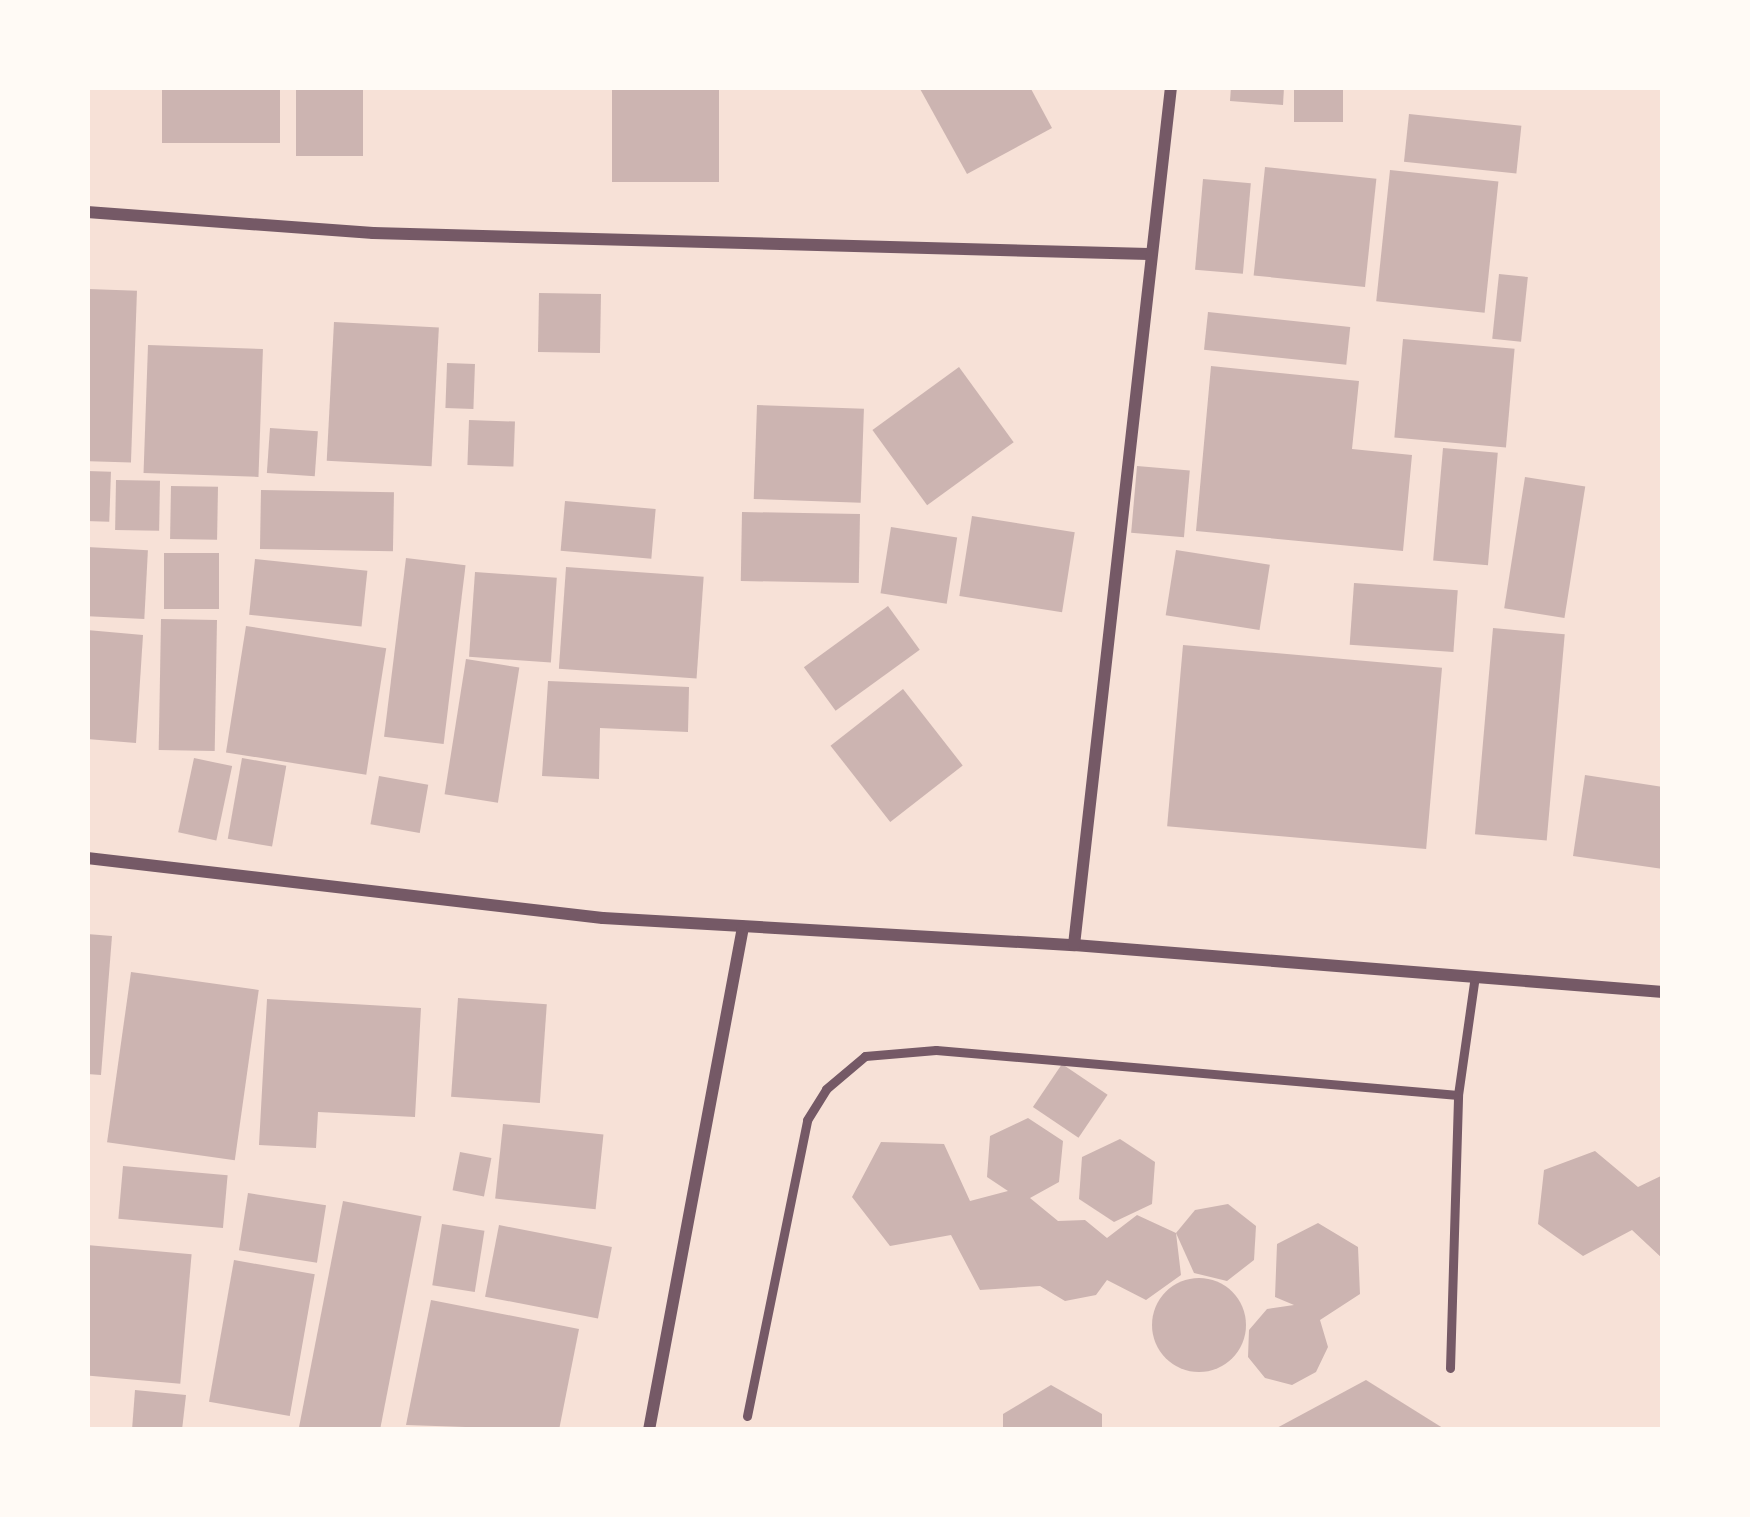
<!DOCTYPE html>
<style>
body{margin:0}
#map{position:relative;width:1750px;height:1517px;overflow:hidden;background:#f7e1d7;font-family:Commissioner,sans-serif}
div>[style]{position:absolute}
[style*='--x']{left:calc(var(--x)*1px);top:calc(var(--y)*1px);width:calc(var(--w)*1px);rotate:calc(var(--a)*1deg)}
.building>*{inset:0;background:#ccb4b1;transform-origin:0 0}
.round{border-radius:50%}
.service>*{height:9px;margin:-4.5px;padding:0 4.5px;transform-origin:4.5px;border-radius:4.5px;background:#755966}
.minor>*{height:12px;margin:-6px;padding:0 6px;transform-origin:6px;border-radius:6px;background:#755966}
span{translate:-50% -50%;white-space:nowrap;text-align:center;line-height:1.15;-webkit-text-stroke:9px #fffaf5;paint-order:stroke}
.frame{position:absolute;inset:0;border:90px solid #fffaf5;pointer-events:none}
</style>
<div id="map">
<div class="building">
<i style="left:162px;top:87px;width:118px;height:56px"></i>
<i style="left:296px;top:87px;width:67px;height:69px"></i>
<i style="left:612px;top:87px;width:107px;height:95px"></i>
<i style="clip-path:polygon(919px 87px,1030px 87px,1052px 128px,967px 174px)"></i>
<i style="clip-path:polygon(1231px 87px,1284px 87px,1283px 105px,1230px 101px)"></i>
<i style="left:1294px;top:87px;width:49px;height:35px"></i>
<i style="left:1409px;top:114px;width:113px;height:48px;rotate:6deg"></i>
<i style="left:1265px;top:167px;width:112px;height:109px;rotate:6deg"></i>
<i style="left:1390px;top:170px;width:109px;height:132px;rotate:6deg"></i>
<i style="left:1203px;top:179px;width:48px;height:91px;rotate:5deg"></i>
<i style="left:1499px;top:274px;width:29px;height:65px;rotate:6deg"></i>
<i style="left:88px;top:289px;width:49px;height:172px;rotate:2deg"></i>
<i style="left:539px;top:293px;width:62px;height:59px;rotate:1deg"></i>
<i style="left:1208px;top:312px;width:143px;height:38px;rotate:6deg"></i>
<i style="left:334px;top:322px;width:105px;height:139px;rotate:3deg"></i>
<i style="left:1403px;top:339px;width:112px;height:99px;rotate:5deg"></i>
<i style="left:148px;top:345px;width:115px;height:128px;rotate:2deg"></i>
<i style="left:447px;top:363px;width:28px;height:45px;rotate:2deg"></i>
<i style="clip-path:polygon(1211px 366px,1359px 381px,1352px 449px,1412px 455px,1403px 551px,1196px 531px)"></i>
<i style="left:959px;top:367px;width:93px;height:107px;rotate:54deg"></i>
<i style="left:757px;top:405px;width:107px;height:94px;rotate:2deg"></i>
<i style="left:469px;top:420px;width:46px;height:45px;rotate:2deg"></i>
<i style="left:270px;top:428px;width:48px;height:45px;rotate:4deg"></i>
<i style="left:1443px;top:448px;width:55px;height:113px;rotate:5deg"></i>
<i style="left:1137px;top:466px;width:53px;height:67px;rotate:5deg"></i>
<i style="left:87px;top:471px;width:24px;height:50px;rotate:2deg"></i>
<i style="left:1525px;top:477px;width:61px;height:133px;rotate:9deg"></i>
<i style="left:116px;top:480px;width:44px;height:50px;rotate:1deg"></i>
<i style="left:171px;top:486px;width:47px;height:53px;rotate:1deg"></i>
<i style="left:261px;top:490px;width:133px;height:59px;rotate:1deg"></i>
<i style="left:565px;top:501px;width:91px;height:50px;rotate:5deg"></i>
<i style="left:742px;top:512px;width:118px;height:69px;rotate:1deg"></i>
<i style="left:972px;top:516px;width:104px;height:81px;rotate:9deg"></i>
<i style="left:891px;top:527px;width:67px;height:67px;rotate:9deg"></i>
<i style="left:87px;top:547px;width:61px;height:69px;rotate:3deg"></i>
<i style="left:1176px;top:550px;width:95px;height:66px;rotate:9deg"></i>
<i style="left:164px;top:553px;width:55px;height:56px"></i>
<i style="left:406px;top:558px;width:60px;height:180px;rotate:7deg"></i>
<i style="left:255px;top:559px;width:113px;height:56px;rotate:6deg"></i>
<i style="left:566px;top:567px;width:138px;height:102px;rotate:4deg"></i>
<i style="left:475px;top:572px;width:82px;height:85px;rotate:4deg"></i>
<i style="left:1354px;top:583px;width:104px;height:62px;rotate:4deg"></i>
<i style="left:888px;top:606px;width:54px;height:104px;rotate:54deg"></i>
<i style="left:161px;top:619px;width:56px;height:131px;rotate:1deg"></i>
<i style="left:246px;top:626px;width:142px;height:128px;rotate:9deg"></i>
<i style="left:1493px;top:628px;width:72px;height:207px;rotate:5deg"></i>
<i style="clip-path:polygon(87px 630px,143px 635px,136px 743px,87px 739px)"></i>
<i style="left:1183px;top:645px;width:260px;height:182px;rotate:5deg"></i>
<i style="left:466px;top:659px;width:54px;height:137px;rotate:9deg"></i>
<i style="clip-path:polygon(548px 681px,689px 687px,688px 732px,600px 728px,599px 779px,542px 776px)"></i>
<i style="left:903px;top:689px;width:97px;height:92px;rotate:52deg"></i>
<i style="left:194px;top:758px;width:39px;height:76px;rotate:12deg"></i>
<i style="left:242px;top:758px;width:45px;height:82px;rotate:10deg"></i>
<i style="clip-path:polygon(1585px 775px,1663px 787px,1663px 869px,1573px 856px)"></i>
<i style="left:379px;top:776px;width:50px;height:49px;rotate:10deg"></i>
<i style="clip-path:polygon(87px 934px,112px 936px,101px 1075px,87px 1074px)"></i>
<i style="left:131px;top:972px;width:129px;height:172px;rotate:8deg"></i>
<i style="left:458px;top:998px;width:89px;height:99px;rotate:4deg"></i>
<i style="clip-path:polygon(267px 999px,421px 1008px,415px 1117px,318px 1112px,316px 1148px,259px 1145px)"></i>
<i style="left:1062px;top:1064px;width:55px;height:52px;rotate:34deg"></i>
<i style="clip-path:polygon(1028px 1118px,1063px 1141px,1059px 1182px,1030px 1198px,1058px 1221px,1085px 1220px,1107px 1238px,1137px 1215px,1176px 1233px,1181px 1275px,1146px 1300px,1107px 1280px,1096px 1295px,1065px 1301px,1040px 1286px,980px 1290px,951px 1235px,890px 1246px,852px 1197px,881px 1142px,944px 1144px,970px 1201px,1008px 1191px,987px 1177px,990px 1136px)"></i>
<i style="left:503px;top:1124px;width:101px;height:75px;rotate:6deg"></i>
<i style="clip-path:polygon(1120px 1139px,1155px 1162px,1152px 1204px,1114px 1222px,1079px 1199px,1082px 1157px)"></i>
<i style="clip-path:polygon(1595px 1151px,1638px 1187px,1663px 1175px,1663px 1259px,1632px 1230px,1583px 1256px,1538px 1224px,1544px 1170px)"></i>
<i style="left:460px;top:1152px;width:32px;height:39px;rotate:11deg"></i>
<i style="left:123px;top:1166px;width:105px;height:53px;rotate:5deg"></i>
<i style="left:248px;top:1193px;width:79px;height:58px;rotate:9deg"></i>
<i style="left:343px;top:1201px;width:80px;height:232px;rotate:11deg"></i>
<i style="clip-path:polygon(1228px 1204px,1256px 1226px,1254px 1260px,1227px 1281px,1194px 1273px,1176px 1233px,1195px 1210px)"></i>
<i style="clip-path:polygon(1318px 1223px,1358px 1247px,1360px 1294px,1320px 1320px,1328px 1347px,1316px 1372px,1292px 1385px,1265px 1378px,1248px 1357px,1249px 1330px,1267px 1309px,1294px 1305px,1275px 1297px,1277px 1244px)"></i>
<i style="left:442px;top:1224px;width:43px;height:62px;rotate:9deg"></i>
<i style="left:499px;top:1225px;width:115px;height:73px;rotate:11deg"></i>
<i style="left:87px;top:1245px;width:105px;height:130px;rotate:5deg"></i>
<i style="left:234px;top:1260px;width:82px;height:144px;rotate:10deg"></i>
<i class="round" style="left:1152px;top:1278px;width:94px;height:94px"></i>
<i style="clip-path:polygon(431px 1300px,579px 1329px,559px 1430px,406px 1425px)"></i>
<i style="clip-path:polygon(1366px 1380px,1446px 1430px,1273px 1430px)"></i>
<i style="clip-path:polygon(1051px 1385px,1102px 1414px,1102px 1430px,1003px 1430px,1003px 1414px)"></i>
<i style="clip-path:polygon(135px 1390px,186px 1395px,182px 1430px,132px 1430px)"></i>
</div>
<div class="service">
<i style="--x:1450;--y:1368;--w:273;--a:-88.3"></i>
<i style="--x:1458;--y:1095;--w:120;--a:-81.9"></i>
<i style="--x:747;--y:1416;--w:302;--a:-78.5"></i>
<i style="--x:807;--y:1120;--w:36;--a:-58"></i>
<i style="--x:826;--y:1089;--w:51;--a:-40.2"></i>
<i style="--x:865;--y:1056;--w:71;--a:-4.8"></i>
<i style="--x:936;--y:1050;--w:524;--a:4.93"></i>
</div>
<div class="minor">
<i style="--x:87;--y:212;--w:287;--a:4.2"></i>
<i style="--x:373;--y:233;--w:776;--a:1.55"></i>
<i style="--x:87;--y:858;--w:519;--a:6.63"></i>
<i style="--x:603;--y:918;--w:472;--a:3.3"></i>
<i style="--x:1074;--y:945;--w:591;--a:4.56"></i>
<i style="--x:1074;--y:945;--w:863;--a:-83.55"></i>
<i style="--x:649;--y:1430;--w:512;--a:-79.41"></i>
</div>
<div class="frame"></div>
</div>
